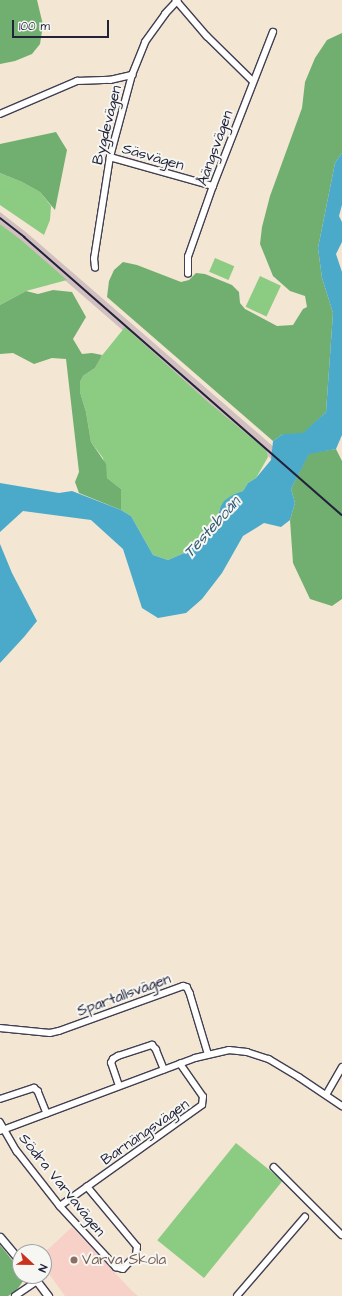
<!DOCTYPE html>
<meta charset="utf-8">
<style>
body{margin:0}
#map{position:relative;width:342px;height:1296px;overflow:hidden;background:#f3e6d3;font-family:"Architects Daughter",sans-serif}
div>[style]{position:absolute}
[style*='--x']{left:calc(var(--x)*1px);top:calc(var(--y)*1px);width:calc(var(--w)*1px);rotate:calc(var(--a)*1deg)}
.built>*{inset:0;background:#f7d1c8}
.industrial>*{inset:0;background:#d2bfc0}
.green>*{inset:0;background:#8ccb82;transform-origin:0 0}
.forest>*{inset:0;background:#71af70}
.water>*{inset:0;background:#4baaca}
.roads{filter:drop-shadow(1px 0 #413f52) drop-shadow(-1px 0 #413f52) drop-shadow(0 1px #413f52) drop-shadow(0 -1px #413f52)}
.minor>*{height:5.5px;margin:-2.75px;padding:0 2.75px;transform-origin:2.75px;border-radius:2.75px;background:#fff}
.tertiary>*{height:7px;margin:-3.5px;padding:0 3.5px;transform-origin:3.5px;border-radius:3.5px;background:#fff}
.rail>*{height:2px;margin:-1px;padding:0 1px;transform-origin:1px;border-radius:1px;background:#22223b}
.dots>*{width:11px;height:11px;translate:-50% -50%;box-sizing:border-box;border:2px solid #f6f6f2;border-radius:50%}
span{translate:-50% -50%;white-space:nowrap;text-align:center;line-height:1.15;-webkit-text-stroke:4px #f6f6f2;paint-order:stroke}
.street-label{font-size:15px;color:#22223b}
.education-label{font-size:15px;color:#785e54}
.left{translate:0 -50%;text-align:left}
.water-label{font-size:16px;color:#325874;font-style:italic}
.north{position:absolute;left:12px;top:1244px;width:40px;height:40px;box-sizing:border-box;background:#f6f6f2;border:1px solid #a1a1a9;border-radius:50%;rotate:112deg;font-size:11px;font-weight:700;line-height:16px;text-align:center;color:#22223b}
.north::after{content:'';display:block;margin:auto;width:14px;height:18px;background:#c8321e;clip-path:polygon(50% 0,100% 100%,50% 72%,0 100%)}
.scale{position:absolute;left:12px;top:20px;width:97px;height:18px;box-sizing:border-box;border:2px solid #22223b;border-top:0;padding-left:5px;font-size:12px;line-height:14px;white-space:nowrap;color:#22223b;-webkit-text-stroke:3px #f6f6f2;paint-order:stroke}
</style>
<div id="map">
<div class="built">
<i style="clip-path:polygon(72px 1227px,132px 1291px,138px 1296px,65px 1296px,44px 1267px,44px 1253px)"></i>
</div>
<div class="industrial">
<i style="clip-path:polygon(0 212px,27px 233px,305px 474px,298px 482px,0 224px)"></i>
</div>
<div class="green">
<i style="clip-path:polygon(0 173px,22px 182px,40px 192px,51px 206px,50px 220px,44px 235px,0 205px)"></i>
<i style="clip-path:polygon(0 224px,21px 240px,67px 280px,26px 291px,0 305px)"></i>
<i style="left:215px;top:258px;width:21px;height:15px;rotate:23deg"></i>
<i style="left:260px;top:276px;width:23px;height:34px;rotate:25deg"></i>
<i style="clip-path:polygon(125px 327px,208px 402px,266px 450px,268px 457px,256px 478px,248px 483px,243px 491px,234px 494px,220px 508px,216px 525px,213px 529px,189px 551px,168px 560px,153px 555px,131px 516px,121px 510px,121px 489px,107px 478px,103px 458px,91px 442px,86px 412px,80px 392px,80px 382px,83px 376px,95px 368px,100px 358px)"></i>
<i style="left:236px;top:1143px;width:60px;height:125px;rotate:39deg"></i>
</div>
<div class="forest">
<i style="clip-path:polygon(0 0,37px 0,43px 25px,40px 44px,32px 54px,15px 61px,0 64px)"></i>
<i style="clip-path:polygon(342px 33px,342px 153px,335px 163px,318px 248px,322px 278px,333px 313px,326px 412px,303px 434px,283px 434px,273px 441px,107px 297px,109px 281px,114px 270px,123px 262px,137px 265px,181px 282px,189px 280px,196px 273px,205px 274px,232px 285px,239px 292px,240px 303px,245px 309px,277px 326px,293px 325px,303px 309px,307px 307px,305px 296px,290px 291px,273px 276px,260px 244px,262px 227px,270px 196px,302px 108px,305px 82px,315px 58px,327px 40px)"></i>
<i style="clip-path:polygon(56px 132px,67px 150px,55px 210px,40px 192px,22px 182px,0 173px,0 144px)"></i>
<i style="clip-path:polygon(53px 290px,72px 292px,86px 317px,73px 339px,82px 354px,92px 353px,102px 355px,95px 368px,83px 376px,80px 382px,80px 392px,86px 412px,91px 442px,106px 464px,107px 478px,121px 489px,121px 510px,79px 493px,75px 482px,79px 472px,66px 359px,52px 358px,34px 364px,13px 353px,0 354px,0 305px,26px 291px,38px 294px)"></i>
<i style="clip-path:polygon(336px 449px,342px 461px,342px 599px,332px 606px,310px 599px,293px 563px,290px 520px,295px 503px,291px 489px,309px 453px)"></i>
<i style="clip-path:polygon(0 1245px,20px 1270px,20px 1276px,26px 1277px,16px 1291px,8px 1296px,0 1296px)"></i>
</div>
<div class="water">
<i style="clip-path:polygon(342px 153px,342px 205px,339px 216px,342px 222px,342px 242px,336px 254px,342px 272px,342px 435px,336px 449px,309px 454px,291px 489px,295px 503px,290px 520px,281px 527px,264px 523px,243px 536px,222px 573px,202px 599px,186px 613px,158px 618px,142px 608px,123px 549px,91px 520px,23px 511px,0 532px,0 483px,59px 493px,72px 491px,121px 510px,131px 516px,153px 555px,168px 560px,189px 551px,213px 529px,216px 525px,220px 508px,224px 501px,234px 494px,243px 491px,248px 483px,256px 478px,271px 460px,273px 441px,283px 434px,303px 433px,326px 412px,333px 313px,322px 278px,318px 248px,335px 163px)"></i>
<i style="clip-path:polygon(0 544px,12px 573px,37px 621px,24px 637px,0 663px)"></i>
</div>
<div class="roads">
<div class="minor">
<i style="--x:176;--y:0;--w:48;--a:49.3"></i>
<i style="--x:207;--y:36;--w:64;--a:44.4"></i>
<i style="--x:0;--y:114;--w:84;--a:-23.2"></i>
<i style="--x:77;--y:81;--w:33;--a:-2"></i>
<i style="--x:110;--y:80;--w:23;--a:-13"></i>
<i style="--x:110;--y:157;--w:107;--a:15.7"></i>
<i style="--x:95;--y:268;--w:9;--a:-96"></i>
<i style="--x:94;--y:259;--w:103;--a:-81.1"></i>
<i style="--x:110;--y:157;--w:85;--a:-75"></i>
<i style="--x:132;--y:75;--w:35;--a:-68"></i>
<i style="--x:145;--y:42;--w:34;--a:-54"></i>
<i style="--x:165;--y:14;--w:18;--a:-47"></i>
<i style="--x:188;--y:274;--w:17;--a:-90"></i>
<i style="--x:188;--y:257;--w:75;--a:-70.6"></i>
<i style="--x:213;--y:186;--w:165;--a:-68.7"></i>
<i style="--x:0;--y:1028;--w:50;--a:5.7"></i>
<i style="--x:50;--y:1033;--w:9;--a:-13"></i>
<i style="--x:59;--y:1031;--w:132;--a:-19.9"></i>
<i style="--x:183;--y:986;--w:4;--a:14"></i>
<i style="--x:187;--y:987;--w:7;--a:63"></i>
<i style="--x:190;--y:993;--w:63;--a:73.3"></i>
<i style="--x:119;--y:1086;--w:24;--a:-109"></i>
<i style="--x:111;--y:1063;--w:4;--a:-63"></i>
<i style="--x:113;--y:1059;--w:6;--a:-31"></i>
<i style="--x:118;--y:1056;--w:36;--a:-18"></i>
<i style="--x:152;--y:1045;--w:6;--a:45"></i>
<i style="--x:156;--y:1049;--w:22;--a:68"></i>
<i style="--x:326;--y:1095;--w:32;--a:-60"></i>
<i style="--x:0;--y:1099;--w:36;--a:-18"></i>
<i style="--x:34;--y:1088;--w:5;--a:37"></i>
<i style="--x:38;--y:1091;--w:24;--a:68"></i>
<i style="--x:0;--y:1122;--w:34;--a:60"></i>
<i style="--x:17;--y:1151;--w:70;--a:52"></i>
<i style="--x:60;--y:1206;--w:83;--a:47.4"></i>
<i style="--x:116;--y:1267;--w:7;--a:16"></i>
<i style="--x:123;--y:1269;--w:19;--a:-47"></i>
<i style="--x:136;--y:1255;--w:8;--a:-83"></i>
<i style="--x:137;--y:1247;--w:78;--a:-129.8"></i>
<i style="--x:0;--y:1131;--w:208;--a:-20.5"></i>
<i style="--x:195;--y:1058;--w:35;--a:-13"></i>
<i style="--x:229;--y:1050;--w:18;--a:6"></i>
<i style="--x:247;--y:1052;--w:23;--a:18"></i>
<i style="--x:269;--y:1059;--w:35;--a:31"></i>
<i style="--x:299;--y:1077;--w:52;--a:34"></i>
<i style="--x:274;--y:1167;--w:96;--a:45"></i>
<i style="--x:60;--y:1206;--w:174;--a:-35.4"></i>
<i style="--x:202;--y:1105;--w:8;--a:-83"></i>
<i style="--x:203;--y:1097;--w:40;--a:-124.9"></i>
<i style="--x:15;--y:1296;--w:27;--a:-34"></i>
<i style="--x:237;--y:1296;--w:104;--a:-49.3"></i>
</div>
<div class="tertiary">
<i style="--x:0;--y:1237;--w:31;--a:50"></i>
<i style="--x:33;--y:1276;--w:25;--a:53"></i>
</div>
</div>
<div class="rail">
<i style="--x:0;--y:218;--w:31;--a:38"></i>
<i style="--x:24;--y:237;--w:422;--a:41.2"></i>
</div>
<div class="dots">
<i style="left:74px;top:1260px;background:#8d6e63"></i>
</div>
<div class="street-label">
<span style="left:107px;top:125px;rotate:-76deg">Bygdevägen</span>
<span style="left:215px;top:148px;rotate:-70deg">Åängsvägen</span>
<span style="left:153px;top:157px;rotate:16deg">Säsvägen</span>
<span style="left:124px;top:995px;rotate:-20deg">Spartallsvägen</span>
<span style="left:145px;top:1132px;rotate:-35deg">Barnängsvägen</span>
<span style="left:62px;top:1185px;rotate:51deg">Södra Varvavägen</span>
</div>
<div class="education-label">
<span class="left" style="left:82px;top:1260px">Varva Skola</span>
</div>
<div class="water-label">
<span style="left:212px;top:527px;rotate:-48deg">Testeboån</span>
</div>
<div class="north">N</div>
<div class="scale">100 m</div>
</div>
